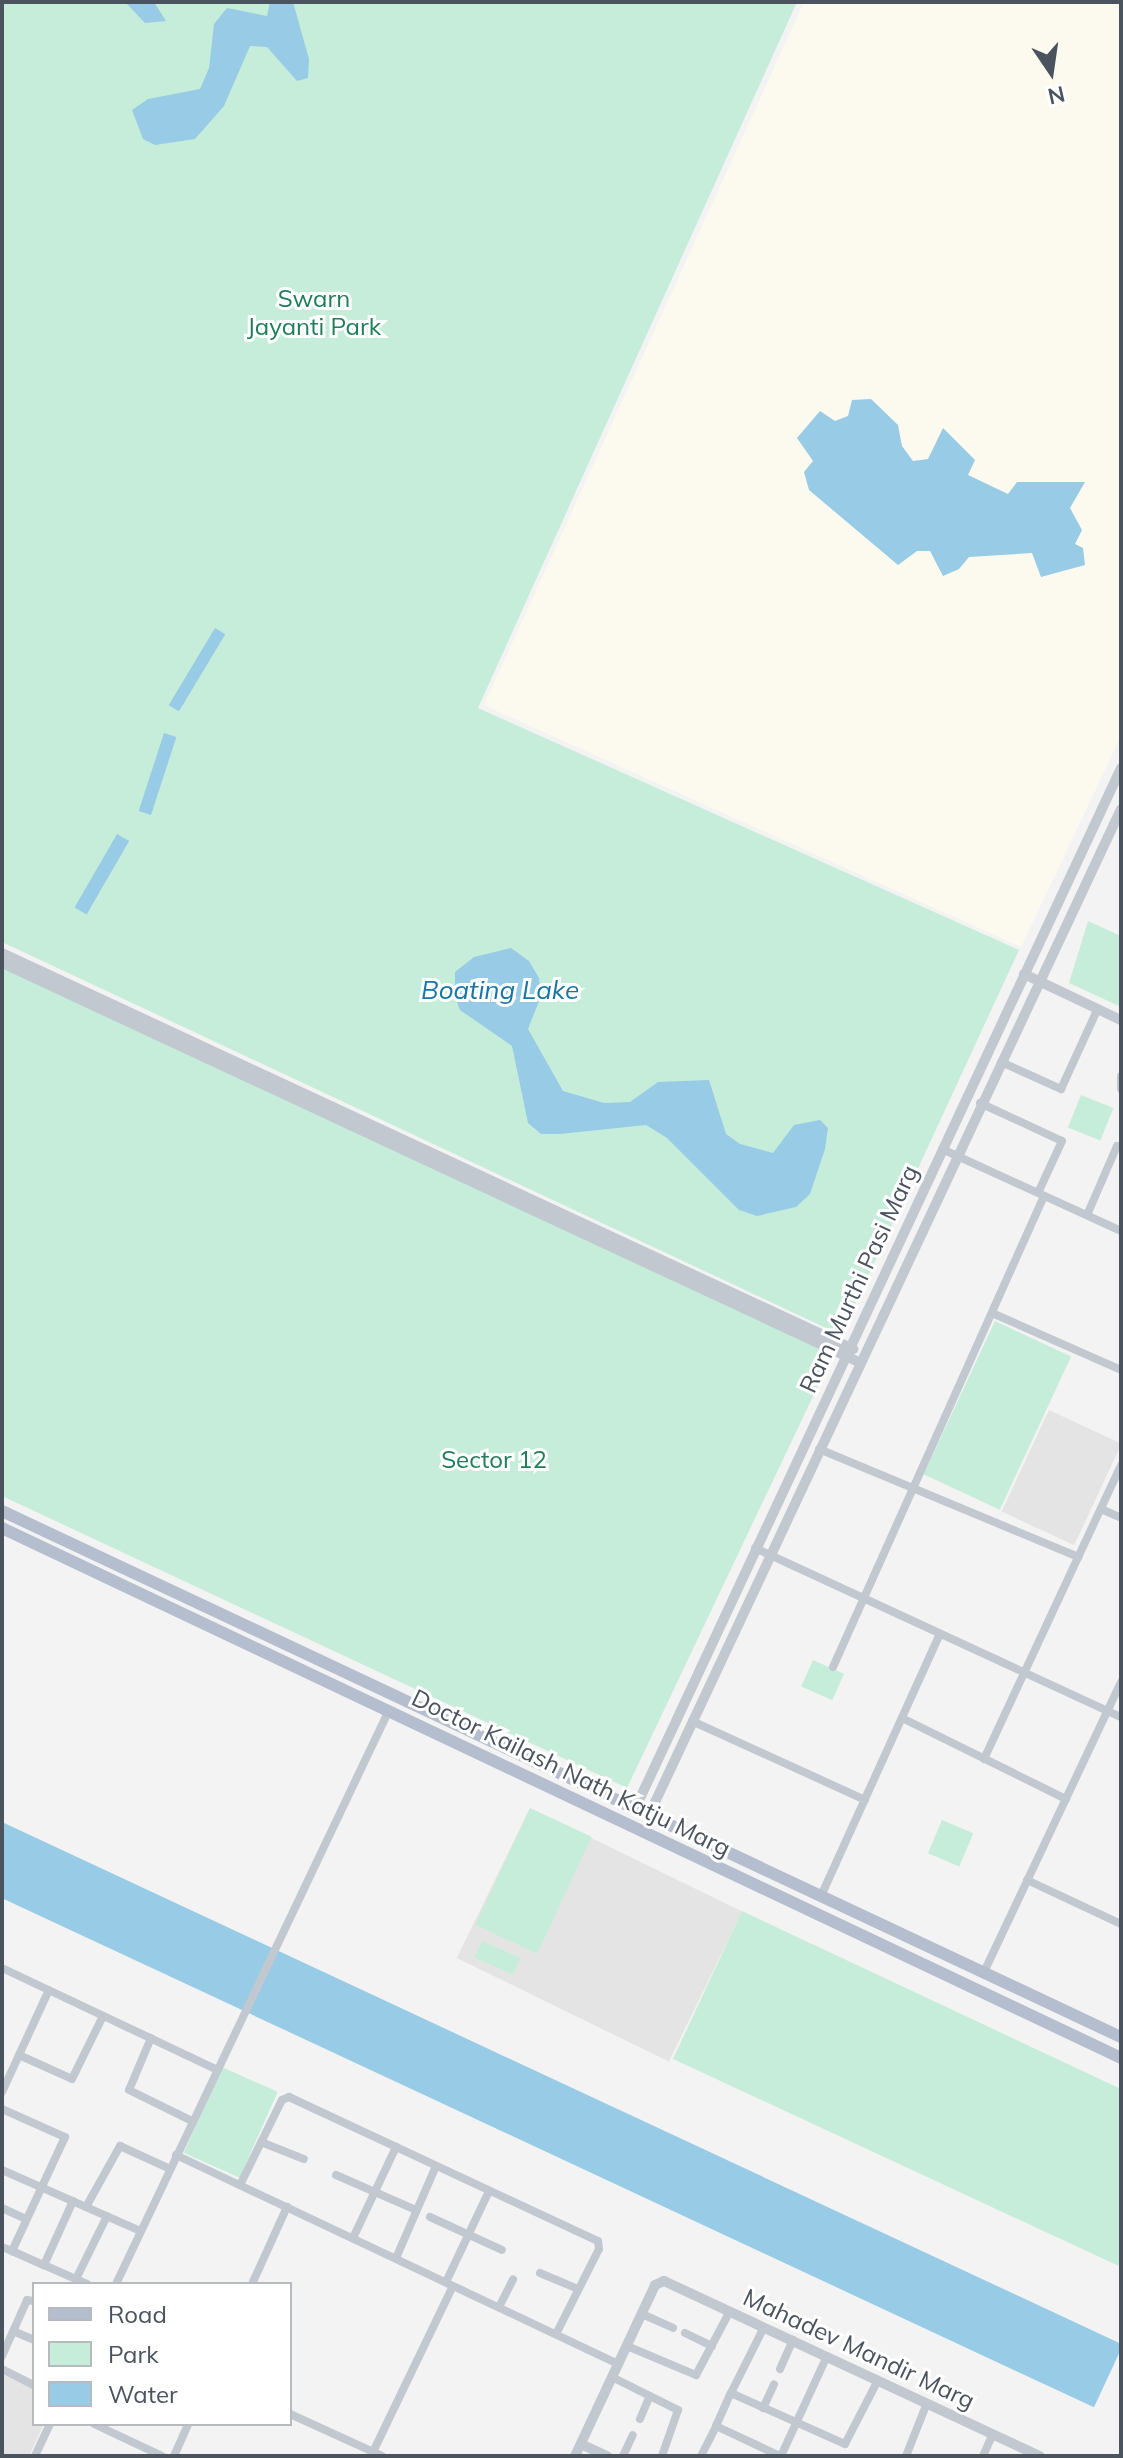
<!DOCTYPE html>
<style>
body{margin:0}
#map{position:relative;width:1123px;height:2458px;overflow:hidden;background:#f4f3f3;font-family:Mulish,sans-serif}
div>[style]{position:absolute}
[style*='--x']{left:calc(var(--x)*1px);top:calc(var(--y)*1px);width:calc(var(--w)*1px);rotate:calc(var(--a)*1deg)}
.commercial>*{inset:0;background:#fcfaef}
.education>*{inset:0;background:#e5e4e4;transform-origin:0 0}
.green>*{inset:0;background:#c6edda;transform-origin:0 0}
.water>*{inset:0;background:#97cbe6;transform-origin:0 0}
.minor>*{height:8px;margin:-4px;padding:0 4px;transform-origin:4px;border-radius:4px;background:#c2c8d0}
.tertiary>*{height:10px;margin:-5px;padding:0 5px;transform-origin:5px;border-radius:5px;background:#c2c8d0}
.primary>*{height:12px;margin:-6px;padding:0 6px;transform-origin:6px;border-radius:6px;background:#b5bece}
span{translate:-50% -50%;white-space:nowrap;text-align:center;line-height:1.15;-webkit-text-stroke:6px #fff;paint-order:stroke}
.park-label{font-size:24px;color:#207d5a}
.street-label{font-size:24px;color:#4b535f}
.water-label{font-size:26px;color:#1875a5;font-style:italic}
.frame{position:absolute;inset:0;border:4px solid #4b535f;pointer-events:none}
.legend{position:absolute;left:32px;top:2282px;width:260px;height:144px;box-sizing:border-box;background:#fff;border:2px solid #b7babf;margin:0;padding:10px 14px;list-style:none;font-size:24px;color:#4b535f}
.legend li{display:flex;align-items:center;gap:16px;height:40px}
.legend b{width:40px;border:2px solid #b7babf}
.north{position:absolute;left:1011px;top:32px;width:80px;height:80px;-webkit-text-stroke:6px #fff;paint-order:stroke;rotate:167deg;font-size:22px;font-weight:700;line-height:32px;text-align:center;color:#4b535f}
.north::after{content:'';display:block;margin:auto;width:28px;height:36px;background:#4b535f;clip-path:polygon(50% 0,100% 100%,50% 72%,0 100%)}
</style>
<div id="map">
<div class="commercial">
<i style="clip-path:polygon(804px 2px,1121px 2px,1121px 736px,1021px 947px,484px 705px)"></i>
</div>
<div class="education">
<i style="left:1049px;top:1410px;width:80px;height:112px;rotate:25deg"></i>
<i style="left:530px;top:1808px;width:236px;height:167px;rotate:26deg"></i>
<i style="clip-path:polygon(2px 2374px,34px 2389px,34px 2424px,44px 2424px,29px 2456px,2px 2456px)"></i>
</div>
<div class="green">
<i style="clip-path:polygon(2px 2px,797px 2px,478px 708px,1019px 950px,841px 1335px,2px 942px)"></i>
<i style="clip-path:polygon(1088px 921px,1121px 936px,1121px 1007px,1069px 983px)"></i>
<i style="clip-path:polygon(2px 967px,834px 1352px,627px 1788px,2px 1496px)"></i>
<i style="left:1081px;top:1095px;width:35px;height:35px;rotate:22deg"></i>
<i style="left:995px;top:1321px;width:84px;height:169px;rotate:25deg"></i>
<i style="left:813px;top:1660px;width:34px;height:29px;rotate:24deg"></i>
<i style="left:530px;top:1808px;width:68px;height:129px;rotate:25deg"></i>
<i style="left:942px;top:1820px;width:34px;height:36px;rotate:23deg"></i>
<i style="clip-path:polygon(742px 1911px,1121px 2089px,1121px 2267px,673px 2059px)"></i>
<i style="left:482px;top:1941px;width:42px;height:18px;rotate:24deg"></i>
<i style="left:222px;top:2067px;width:61px;height:94px;rotate:24deg"></i>
</div>
<div class="water">
<i style="clip-path:polygon(125px 2px,154px 2px,166px 21px,145px 23px)"></i>
<i style="clip-path:polygon(270px 2px,293px 2px,309px 59px,308px 78px,297px 81px,267px 47px,250px 46px,224px 106px,195px 139px,155px 145px,143px 139px,132px 110px,148px 99px,200px 89px,209px 68px,214px 24px,227px 8px,267px 16px)"></i>
<i style="clip-path:polygon(871px 399px,898px 425px,902px 446px,913px 461px,928px 459px,943px 428px,975px 460px,968px 475px,1008px 494px,1017px 482px,1085px 482px,1070px 508px,1082px 530px,1075px 544px,1083px 548px,1085px 565px,1041px 577px,1032px 553px,969px 557px,959px 569px,943px 576px,930px 551px,917px 551px,898px 565px,809px 490px,804px 472px,813px 461px,797px 438px,820px 411px,835px 421px,848px 416px,852px 400px)"></i>
<i style="left:215px;top:628px;width:12px;height:90px;rotate:31deg"></i>
<i style="left:164px;top:733px;width:13px;height:82px;rotate:18deg"></i>
<i style="left:117px;top:834px;width:14px;height:85px;rotate:30deg"></i>
<i style="clip-path:polygon(511px 948px,529px 961px,539px 978px,541px 996px,528px 1029px,563px 1091px,604px 1103px,630px 1102px,658px 1082px,709px 1080px,726px 1134px,740px 1144px,773px 1153px,794px 1125px,820px 1120px,828px 1128px,825px 1149px,810px 1194px,796px 1207px,757px 1216px,739px 1210px,667px 1138px,646px 1125px,560px 1134px,541px 1134px,528px 1123px,512px 1046px,460px 1010px,455px 997px,455px 972px,474px 957px)"></i>
<i style="left:2px;top:1822px;width:1237px;height:69px;rotate:25deg"></i>
</div>
<div class="minor">
<i style="--x:1001;--y:1062;--w:66;--a:24.2"></i>
<i style="--x:1061;--y:1089;--w:89;--a:-65.4"></i>
<i style="--x:1121;--y:1076;--w:13;--a:90"></i>
<i style="--x:980;--y:1103;--w:90;--a:24.9"></i>
<i style="--x:1062;--y:1141;--w:57;--a:114.8"></i>
<i style="--x:942;--y:1149;--w:197;--a:24.6"></i>
<i style="--x:1087;--y:1215;--w:75;--a:-66.5"></i>
<i style="--x:1117;--y:1146;--w:4;--a:27"></i>
<i style="--x:992;--y:1313;--w:141;--a:23.8"></i>
<i style="--x:819;--y:1449;--w:281;--a:22.6"></i>
<i style="--x:1101;--y:1509;--w:22;--a:24"></i>
<i style="--x:755;--y:1548;--w:403;--a:24.8"></i>
<i style="--x:833;--y:1667;--w:516;--a:-65.87"></i>
<i style="--x:902;--y:1718;--w:183;--a:26.3"></i>
<i style="--x:692;--y:1721;--w:190;--a:24.5"></i>
<i style="--x:984;--y:1759;--w:324;--a:-65"></i>
<i style="--x:1027;--y:1880;--w:104;--a:25.1"></i>
<i style="--x:821;--y:1896;--w:288;--a:-65.6"></i>
<i style="--x:2;--y:1968;--w:237;--a:25.3"></i>
<i style="--x:984;--y:1972;--w:321;--a:-64.7"></i>
<i style="--x:151;--y:2038;--w:56;--a:112.9"></i>
<i style="--x:129;--y:2090;--w:70;--a:26.2"></i>
<i style="--x:19;--y:2055;--w:58;--a:24.4"></i>
<i style="--x:72;--y:2079;--w:70;--a:-63.8"></i>
<i style="--x:2;--y:2092;--w:112;--a:-65.3"></i>
<i style="--x:2;--y:2109;--w:69;--a:24"></i>
<i style="--x:65;--y:2137;--w:126;--a:114.9"></i>
<i style="--x:12;--y:2251;--w:11;--a:-158"></i>
<i style="--x:261;--y:2142;--w:46;--a:21.6"></i>
<i style="--x:176;--y:2155;--w:490;--a:25.3"></i>
<i style="--x:2;--y:2170;--w:151;--a:23.8"></i>
<i style="--x:336;--y:2175;--w:87;--a:23.6"></i>
<i style="--x:240;--y:2185;--w:95;--a:-63.7"></i>
<i style="--x:282;--y:2100;--w:8;--a:-23"></i>
<i style="--x:289;--y:2097;--w:341;--a:25"></i>
<i style="--x:598;--y:2241;--w:8;--a:83"></i>
<i style="--x:599;--y:2249;--w:95;--a:116.8"></i>
<i style="--x:73;--y:2201;--w:70;--a:114.4"></i>
<i style="--x:44;--y:2265;--w:47;--a:23.8"></i>
<i style="--x:86;--y:2207;--w:70;--a:-60.9"></i>
<i style="--x:120;--y:2146;--w:55;--a:24.7"></i>
<i style="--x:2;--y:2208;--w:26;--a:25"></i>
<i style="--x:430;--y:2217;--w:79;--a:24.6"></i>
<i style="--x:353;--y:2238;--w:101;--a:-64.7"></i>
<i style="--x:12;--y:2251;--w:35;--a:24"></i>
<i style="--x:396;--y:2258;--w:100;--a:-66.5"></i>
<i style="--x:540;--y:2273;--w:41;--a:22.8"></i>
<i style="--x:76;--y:2279;--w:70;--a:-63.8"></i>
<i style="--x:446;--y:2282;--w:101;--a:-64.7"></i>
<i style="--x:116;--y:2284;--w:636;--a:-64.56"></i>
<i style="--x:252;--y:2284;--w:85;--a:-65.6"></i>
<i style="--x:499;--y:2307;--w:31;--a:-63"></i>
<i style="--x:642;--y:2314;--w:34;--a:24"></i>
<i style="--x:764;--y:2327;--w:74;--a:116.6"></i>
<i style="--x:731;--y:2393;--w:125;--a:24.1"></i>
<i style="--x:845;--y:2444;--w:72;--a:-62.7"></i>
<i style="--x:13;--y:2331;--w:23;--a:23"></i>
<i style="--x:685;--y:2333;--w:30;--a:26"></i>
<i style="--x:627;--y:2346;--w:75;--a:22.8"></i>
<i style="--x:696;--y:2375;--w:72;--a:-62"></i>
<i style="--x:2;--y:2356;--w:61;--a:-65.9"></i>
<i style="--x:27;--y:2300;--w:7;--a:8"></i>
<i style="--x:2;--y:2369;--w:36;--a:27"></i>
<i style="--x:780;--y:2369;--w:32;--a:-66"></i>
<i style="--x:612;--y:2377;--w:74;--a:26.6"></i>
<i style="--x:678;--y:2410;--w:49;--a:109.2"></i>
<i style="--x:763;--y:2408;--w:26;--a:-65"></i>
<i style="--x:290;--y:2414;--w:101;--a:24.5"></i>
<i style="--x:640;--y:2419;--w:25;--a:-67"></i>
<i style="--x:94;--y:2424;--w:75;--a:25.2"></i>
<i style="--x:716;--y:2426;--w:36;--a:-66"></i>
<i style="--x:373;--y:2452;--w:184;--a:-64.3"></i>
<i style="--x:35;--y:2456;--w:35;--a:-65"></i>
<i style="--x:174;--y:2456;--w:35;--a:-66"></i>
<i style="--x:623;--y:2456;--w:23;--a:-65"></i>
<i style="--x:701;--y:2456;--w:34;--a:-63"></i>
<i style="--x:716;--y:2426;--w:71;--a:25.1"></i>
<i style="--x:781;--y:2456;--w:110;--a:-65.3"></i>
<i style="--x:906;--y:2456;--w:57;--a:-68.4"></i>
<i style="--x:983;--y:2456;--w:24;--a:-66"></i>
</div>
<div class="tertiary">
<i style="--x:2;--y:953;--w:939;--a:24.95"></i>
<i style="--x:2;--y:963;--w:945;--a:24.97"></i>
<i style="--x:1024;--y:974;--w:107;--a:25.4"></i>
<i style="--x:635;--y:1809;--w:1149;--a:-64.97"></i>
<i style="--x:649;--y:1815;--w:1111;--a:-64.86"></i>
<i style="--x:581;--y:2444;--w:29;--a:25"></i>
<i style="--x:575;--y:2456;--w:189;--a:-64.9"></i>
<i style="--x:655;--y:2285;--w:10;--a:-24"></i>
<i style="--x:664;--y:2281;--w:415;--a:25"></i>
</div>
<div class="primary">
<i style="--x:2;--y:1511;--w:1236;--a:25.18"></i>
<i style="--x:2;--y:1528;--w:1238;--a:25.34"></i>
</div>
<div class="park-label">
<span style="left:314px;top:313px">Swarn<br>Jayanti Park</span>
<span style="left:494px;top:1460px">Sector 12</span>
</div>
<div class="street-label">
<span style="left:859px;top:1279px;rotate:-65deg">Ram Murthi Pasi Marg</span>
<span style="left:571px;top:1773px;rotate:26deg">Doctor Kailash Nath Katju Marg</span>
<span style="left:859px;top:2349px;rotate:25deg">Mahadev Mandir Marg</span>
</div>
<div class="water-label">
<span style="left:500px;top:990px">Boating Lake</span>
</div>
<div class="frame"></div>
<ul class="legend">
<li><b style="height:10px;background:#b5bece"></b>Road</li>
<li><b style="height:22px;background:#c6edda"></b>Park</li>
<li><b style="height:22px;background:#97cbe6"></b>Water</li>
</ul>
<div class="north">N</div>
</div>
